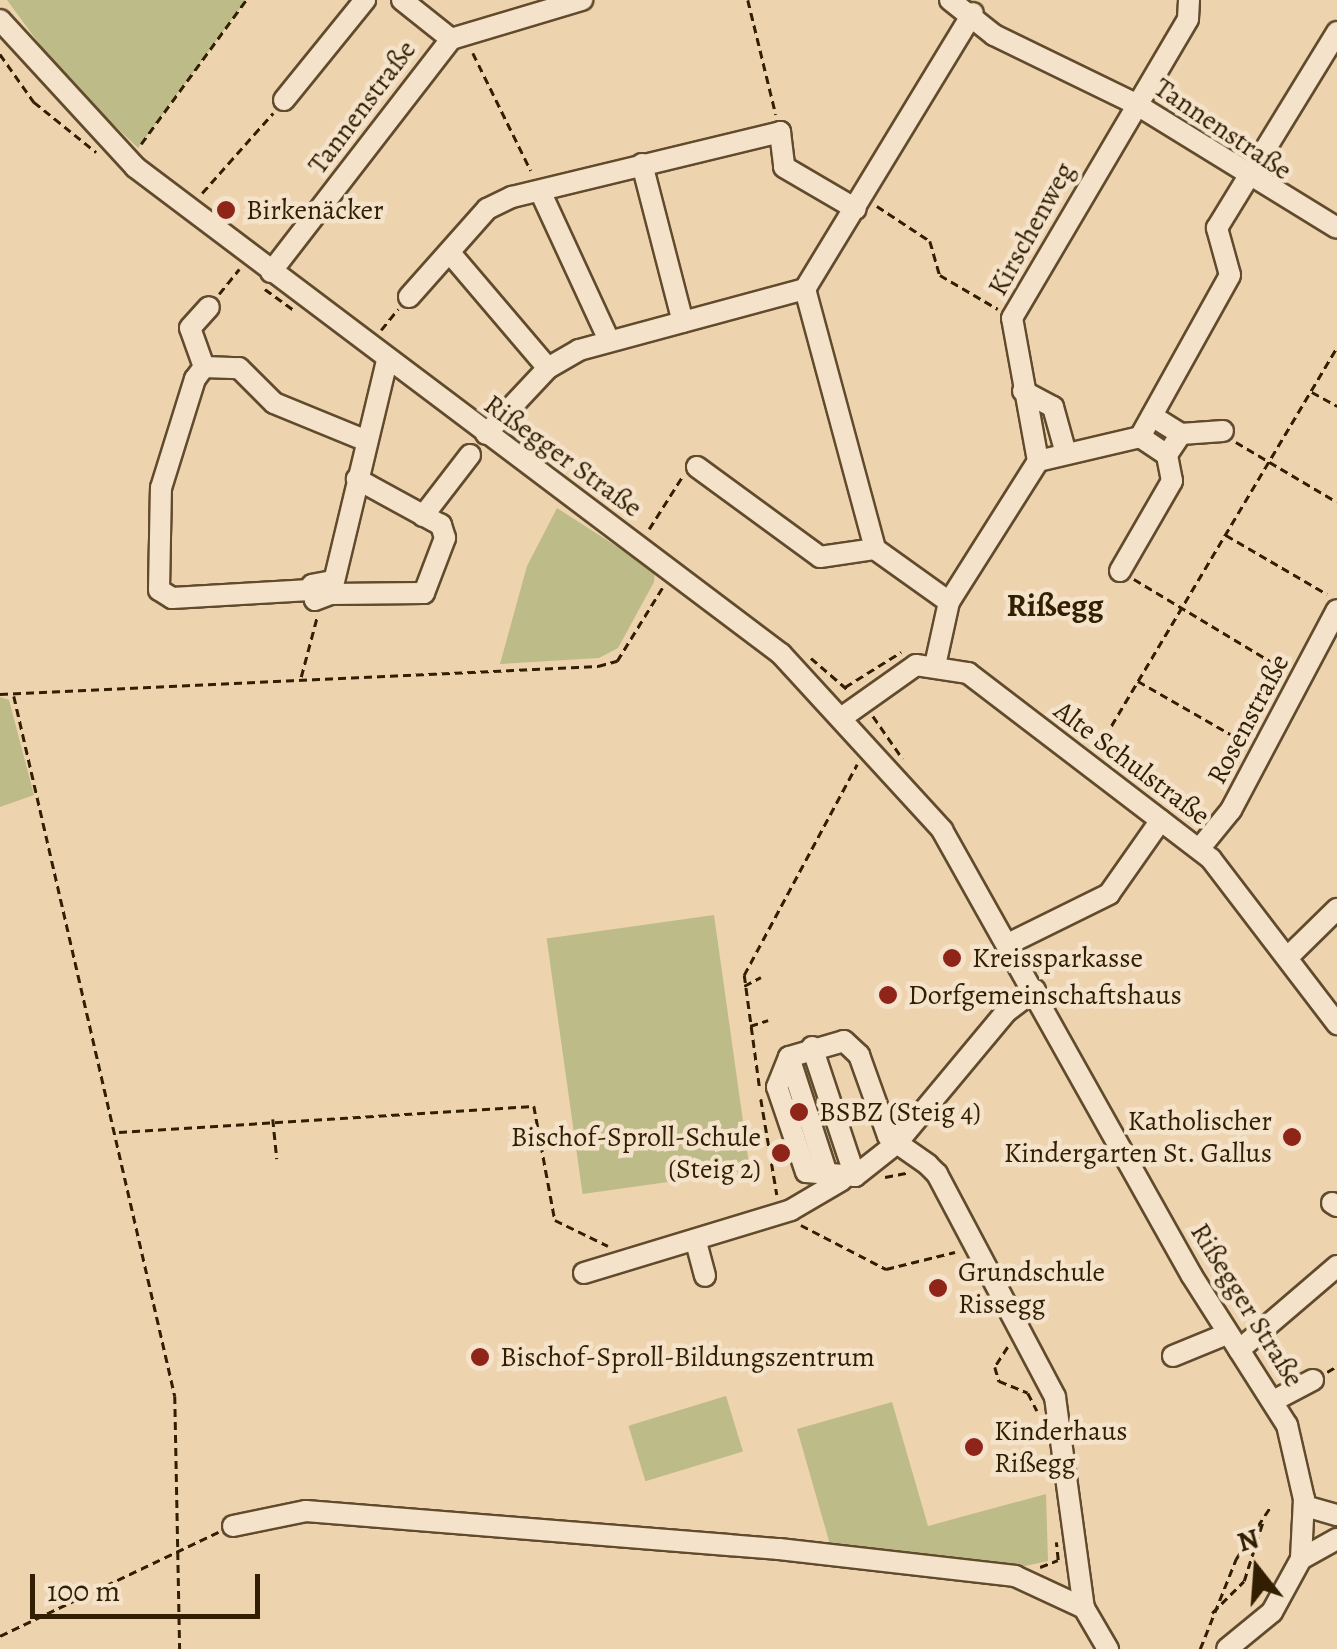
<!DOCTYPE html>
<meta charset="utf-8">
<style>
body{margin:0}
#map{position:relative;width:1337px;height:1649px;overflow:hidden;background:#eed3af;font-family:Alegreya,serif}
div>[style]{position:absolute}
[style*='--x']{left:calc(var(--x)*1px);top:calc(var(--y)*1px);width:calc(var(--w)*1px);rotate:calc(var(--a)*1deg)}
.green>*{inset:0;background:#bdbb87;transform-origin:0 0}
.path>*{height:2.5px;margin-top:-1.25px;transform-origin:0;background:repeating-linear-gradient(90deg,#321e00 0 8px,transparent 0 13px)}
.roads{filter:drop-shadow(2px 0 #614b2c) drop-shadow(-2px 0 #614b2c) drop-shadow(0 2px #614b2c) drop-shadow(0 -2px #614b2c)}
.minor>*{height:20px;margin:-10px;padding:0 10px;transform-origin:10px;border-radius:10px;background:#f4e2cb}
.dots>*{width:28px;height:28px;translate:-50% -50%;box-sizing:border-box;border:5px solid #f4e2cb;border-radius:50%}
span{translate:-50% -50%;white-space:nowrap;text-align:center;line-height:1.15;-webkit-text-stroke:9px #f4e2cb;paint-order:stroke}
.street-label{font-size:28px;color:#321e00}
.poi-label{font-size:28px;color:#321e00}
.left{translate:0 -50%;text-align:left}
.right{translate:-100% -50%;text-align:right}
.quarter-label{font-size:32px;color:#321e00;font-weight:700}
.north{position:absolute;left:1207px;top:1519px;width:100px;height:100px;-webkit-text-stroke:8px #f4e2cb;paint-order:stroke;rotate:343deg;font-size:28px;font-weight:700;line-height:40px;text-align:center;color:#321e00}
.north::after{content:'';display:block;margin:auto;width:35px;height:45px;background:#321e00;clip-path:polygon(50% 0,100% 100%,50% 72%,0 100%)}
.scale{position:absolute;left:30px;top:1574px;width:230px;height:45px;box-sizing:border-box;border:5px solid #321e00;border-top:0;padding-left:12px;font-size:30px;line-height:35px;white-space:nowrap;color:#321e00;-webkit-text-stroke:8px #f4e2cb;paint-order:stroke}
</style>
<div id="map">
<div class="green">
<i style="clip-path:polygon(7px 0,246px 0,138px 148px,62px 75px)"></i>
<i style="clip-path:polygon(557px 508px,655px 571px,654px 582px,618px 648px,599px 658px,500px 664px,527px 566px)"></i>
<i style="clip-path:polygon(0 697px,9px 700px,34px 795px,0 807px)"></i>
<i style="left:714px;top:915px;width:258px;height:169px;rotate:82deg"></i>
<i style="left:726px;top:1396px;width:58px;height:102px;rotate:73deg"></i>
<i style="clip-path:polygon(892px 1402px,928px 1526px,1046px 1494px,1048px 1561px,1012px 1569px,831px 1548px,797px 1429px)"></i>
</div>
<div class="path">
<i style="--x:748;--y:0;--w:118;--a:76.3"></i>
<i style="--x:473;--y:53;--w:131;--a:63.8"></i>
<i style="--x:0;--y:54;--w:59;--a:54.7"></i>
<i style="--x:34;--y:102;--w:80;--a:38.9"></i>
<i style="--x:141;--y:144;--w:178;--a:-53.9"></i>
<i style="--x:202;--y:193;--w:107;--a:-48.4"></i>
<i style="--x:877;--y:206;--w:64;--a:33.4"></i>
<i style="--x:930;--y:241;--w:35;--a:74"></i>
<i style="--x:940;--y:275;--w:67;--a:30.4"></i>
<i style="--x:265;--y:289;--w:37;--a:36"></i>
<i style="--x:219;--y:294;--w:32;--a:-51"></i>
<i style="--x:381;--y:330;--w:27;--a:-51"></i>
<i style="--x:1312;--y:392;--w:29;--a:29"></i>
<i style="--x:1236;--y:442;--w:117;--a:30.7"></i>
<i style="--x:649;--y:529;--w:62;--a:-57.6"></i>
<i style="--x:1226;--y:535;--w:117;--a:30.3"></i>
<i style="--x:1134;--y:579;--w:176;--a:31.1"></i>
<i style="--x:811;--y:658;--w:48;--a:40.7"></i>
<i style="--x:301;--y:677;--w:62;--a:-75.1"></i>
<i style="--x:1138;--y:681;--w:122;--a:29.9"></i>
<i style="--x:845;--y:687;--w:66;--a:-32"></i>
<i style="--x:0;--y:694;--w:599;--a:-2.68"></i>
<i style="--x:598;--y:666;--w:20;--a:-15"></i>
<i style="--x:617;--y:661;--w:86;--a:-58.3"></i>
<i style="--x:14;--y:696;--w:718;--a:77.05"></i>
<i style="--x:175;--y:1396;--w:253;--a:88.9"></i>
<i style="--x:873;--y:716;--w:52;--a:55.1"></i>
<i style="--x:1098;--y:748;--w:467;--a:-59.2"></i>
<i style="--x:744;--y:986;--w:19;--a:-28"></i>
<i style="--x:750;--y:1026;--w:19;--a:-18"></i>
<i style="--x:759;--y:1086;--w:112;--a:-97.7"></i>
<i style="--x:744;--y:975;--w:239;--a:-61.8"></i>
<i style="--x:761;--y:1099;--w:97;--a:80.5"></i>
<i style="--x:273;--y:1119;--w:40;--a:84.3"></i>
<i style="--x:119;--y:1132;--w:416;--a:-3.6"></i>
<i style="--x:534;--y:1106;--w:116;--a:79.6"></i>
<i style="--x:555;--y:1220;--w:59;--a:26.1"></i>
<i style="--x:885;--y:1177;--w:25;--a:-11"></i>
<i style="--x:801;--y:1225;--w:96;--a:27.4"></i>
<i style="--x:886;--y:1269;--w:71;--a:-13.8"></i>
<i style="--x:1008;--y:1347;--w:24;--a:123"></i>
<i style="--x:995;--y:1367;--w:15;--a:74"></i>
<i style="--x:999;--y:1381;--w:31;--a:22"></i>
<i style="--x:1028;--y:1393;--w:20;--a:63"></i>
<i style="--x:1327;--y:1372;--w:12;--a:-31"></i>
<i style="--x:1040;--y:1567;--w:19;--a:-21"></i>
<i style="--x:1058;--y:1560;--w:18;--a:-96"></i>
<i style="--x:1212;--y:1613;--w:45;--a:-45"></i>
<i style="--x:1244;--y:1581;--w:63;--a:-72.4"></i>
<i style="--x:0;--y:1636;--w:242;--a:-25.5"></i>
<i style="--x:1200;--y:1649;--w:97;--a:-68.2"></i>
<i style="--x:1236;--y:1559;--w:64;--a:-56.6"></i>
</div>
<div class="roads">
<div class="minor">
<i style="--x:402;--y:0;--w:63;--a:38.5"></i>
<i style="--x:950;--y:0;--w:56;--a:38.5"></i>
<i style="--x:994;--y:35;--w:156;--a:25.9"></i>
<i style="--x:1134;--y:103;--w:238;--a:31.6"></i>
<i style="--x:0;--y:20;--w:200;--a:47.4"></i>
<i style="--x:135;--y:167;--w:809;--a:37.01"></i>
<i style="--x:781;--y:654;--w:239;--a:47.5"></i>
<i style="--x:942;--y:830;--w:511;--a:60.73"></i>
<i style="--x:1192;--y:1276;--w:177;--a:57.5"></i>
<i style="--x:1287;--y:1425;--w:76;--a:77.1"></i>
<i style="--x:1304;--y:1499;--w:60;--a:92.9"></i>
<i style="--x:1301;--y:1559;--w:60;--a:118.7"></i>
<i style="--x:1272;--y:1612;--w:58;--a:140.6"></i>
<i style="--x:284;--y:100;--w:129;--a:-51"></i>
<i style="--x:642;--y:164;--w:163;--a:75.5"></i>
<i style="--x:540;--y:191;--w:164;--a:65.2"></i>
<i style="--x:450;--y:253;--w:151;--a:49.6"></i>
<i style="--x:271;--y:272;--w:294;--a:-52.3"></i>
<i style="--x:451;--y:39;--w:137;--a:-16.6"></i>
<i style="--x:805;--y:289;--w:269;--a:74.9"></i>
<i style="--x:875;--y:549;--w:91;--a:35.6"></i>
<i style="--x:409;--y:297;--w:118;--a:-48.4"></i>
<i style="--x:487;--y:209;--w:28;--a:-26"></i>
<i style="--x:512;--y:197;--w:276;--a:-13.6"></i>
<i style="--x:780;--y:132;--w:35;--a:83"></i>
<i style="--x:784;--y:167;--w:83;--a:30.3"></i>
<i style="--x:204;--y:367;--w:41;--a:-109.7"></i>
<i style="--x:190;--y:328;--w:28;--a:-48"></i>
<i style="--x:1023;--y:391;--w:34;--a:28"></i>
<i style="--x:1053;--y:407;--w:45;--a:74.4"></i>
<i style="--x:1152;--y:416;--w:34;--a:32"></i>
<i style="--x:1181;--y:434;--w:25;--a:124"></i>
<i style="--x:486;--y:434;--w:91;--a:-46.8"></i>
<i style="--x:548;--y:368;--w:36;--a:-30"></i>
<i style="--x:579;--y:350;--w:234;--a:-15.1"></i>
<i style="--x:805;--y:289;--w:323;--a:-58.7"></i>
<i style="--x:1181;--y:434;--w:42;--a:-4.1"></i>
<i style="--x:1038;--y:461;--w:105;--a:-13.2"></i>
<i style="--x:1140;--y:437;--w:185;--a:-60.9"></i>
<i style="--x:1230;--y:275;--w:49;--a:-105.5"></i>
<i style="--x:1217;--y:228;--w:230;--a:-58.5"></i>
<i style="--x:697;--y:467;--w:152;--a:36.2"></i>
<i style="--x:820;--y:557;--w:56;--a:-8.3"></i>
<i style="--x:423;--y:516;--w:77;--a:-52.4"></i>
<i style="--x:1120;--y:571;--w:104;--a:-60"></i>
<i style="--x:1172;--y:481;--w:26;--a:-101"></i>
<i style="--x:1167;--y:455;--w:32;--a:-146"></i>
<i style="--x:327;--y:582;--w:15;--a:169"></i>
<i style="--x:312;--y:585;--w:15;--a:79"></i>
<i style="--x:315;--y:600;--w:17;--a:-21"></i>
<i style="--x:331;--y:594;--w:241;--a:-76.5"></i>
<i style="--x:310;--y:590;--w:138;--a:176.7"></i>
<i style="--x:172;--y:598;--w:15;--a:-148"></i>
<i style="--x:159;--y:590;--w:102;--a:-88.9"></i>
<i style="--x:161;--y:488;--w:114;--a:-72.7"></i>
<i style="--x:195;--y:379;--w:15;--a:-53"></i>
<i style="--x:204;--y:367;--w:35;--a:2"></i>
<i style="--x:239;--y:368;--w:49;--a:45"></i>
<i style="--x:274;--y:403;--w:97;--a:22.3"></i>
<i style="--x:331;--y:594;--w:93;--a:-0.6"></i>
<i style="--x:424;--y:593;--w:59;--a:-69.1"></i>
<i style="--x:445;--y:538;--w:14;--a:-107"></i>
<i style="--x:441;--y:525;--w:96;--a:-151.3"></i>
<i style="--x:936;--y:661;--w:60;--a:-77.6"></i>
<i style="--x:949;--y:602;--w:167;--a:-57.7"></i>
<i style="--x:1038;--y:461;--w:145;--a:-100.3"></i>
<i style="--x:1012;--y:318;--w:347;--a:-59.5"></i>
<i style="--x:1188;--y:19;--w:19;--a:-87"></i>
<i style="--x:844;--y:716;--w:88;--a:-35.3"></i>
<i style="--x:916;--y:665;--w:53;--a:8.7"></i>
<i style="--x:968;--y:673;--w:306;--a:37.4"></i>
<i style="--x:1211;--y:859;--w:208;--a:52.6"></i>
<i style="--x:1200;--y:848;--w:49;--a:-50.8"></i>
<i style="--x:1231;--y:810;--w:226;--a:-62.1"></i>
<i style="--x:1008;--y:944;--w:113;--a:-26.3"></i>
<i style="--x:1109;--y:894;--w:90;--a:-54.9"></i>
<i style="--x:1288;--y:957;--w:69;--a:-44.4"></i>
<i style="--x:1035;--y:990;--w:36;--a:143"></i>
<i style="--x:1006;--y:1012;--w:170;--a:129.8"></i>
<i style="--x:897;--y:1143;--w:53;--a:141.8"></i>
<i style="--x:855;--y:1176;--w:49;--a:-175.3"></i>
<i style="--x:806;--y:1172;--w:90;--a:-108.8"></i>
<i style="--x:777;--y:1087;--w:32;--a:-68"></i>
<i style="--x:789;--y:1057;--w:57;--a:-16.2"></i>
<i style="--x:844;--y:1041;--w:21;--a:43"></i>
<i style="--x:859;--y:1055;--w:86;--a:70.3"></i>
<i style="--x:888;--y:1136;--w:11;--a:38"></i>
<i style="--x:897;--y:1143;--w:38;--a:35"></i>
<i style="--x:928;--y:1165;--w:13;--a:45"></i>
<i style="--x:937;--y:1174;--w:252;--a:62.1"></i>
<i style="--x:1055;--y:1397;--w:213;--a:82.2"></i>
<i style="--x:1084;--y:1608;--w:48;--a:59.7"></i>
<i style="--x:812;--y:1047;--w:136;--a:71.6"></i>
<i style="--x:789;--y:1057;--w:129;--a:72"></i>
<i style="--x:1332;--y:1203;--w:6;--a:31"></i>
<i style="--x:696;--y:1242;--w:35;--a:75"></i>
<i style="--x:584;--y:1273;--w:216;--a:-16.9"></i>
<i style="--x:791;--y:1210;--w:59;--a:-30.5"></i>
<i style="--x:1239;--y:1350;--w:129;--a:-40.6"></i>
<i style="--x:1173;--y:1356;--w:58;--a:-22.2"></i>
<i style="--x:1275;--y:1400;--w:43;--a:-27.8"></i>
<i style="--x:1305;--y:1506;--w:33;--a:16"></i>
<i style="--x:233;--y:1526;--w:75;--a:-11.6"></i>
<i style="--x:306;--y:1511;--w:475;--a:4.6"></i>
<i style="--x:779;--y:1549;--w:238;--a:6.5"></i>
<i style="--x:1015;--y:1576;--w:76;--a:24.9"></i>
<i style="--x:1301;--y:1559;--w:41;--a:-29.1"></i>
</div>
</div>
<div class="dots">
<i style="left:226px;top:210px;background:#8f2418"></i>
<i style="left:952px;top:958px;background:#8f2418"></i>
<i style="left:888px;top:995px;background:#8f2418"></i>
<i style="left:799px;top:1112px;background:#8f2418"></i>
<i style="left:1292px;top:1137px;background:#8f2418"></i>
<i style="left:781px;top:1153px;background:#8f2418"></i>
<i style="left:938px;top:1288px;background:#8f2418"></i>
<i style="left:480px;top:1357px;background:#8f2418"></i>
<i style="left:974px;top:1447px;background:#8f2418"></i>
</div>
<div class="street-label">
<span style="left:362px;top:107px;rotate:-53deg">Tannenstraße</span>
<span style="left:1223px;top:129px;rotate:34deg">Tannenstraße</span>
<span style="left:1031px;top:229px;rotate:-61deg">Kirschenweg</span>
<span style="left:563px;top:456px;rotate:36deg">Rißegger Straße</span>
<span style="left:1248px;top:719px;rotate:-62deg">Rosenstraße</span>
<span style="left:1132px;top:763px;rotate:37deg">Alte Schulstraße</span>
<span style="left:1247px;top:1305px;rotate:58deg">Rißegger Straße</span>
</div>
<div class="poi-label">
<span class="left" style="left:246px;top:210px">Birkenäcker</span>
<span class="left" style="left:972px;top:958px">Kreissparkasse</span>
<span class="left" style="left:908px;top:995px">Dorfgemeinschaftshaus</span>
<span class="left" style="left:819px;top:1112px">BSBZ (Steig 4)</span>
<span class="right" style="left:1272px;top:1137px">Katholischer<br>Kindergarten St. Gallus</span>
<span class="right" style="left:761px;top:1153px">Bischof-Sproll-Schule<br>(Steig 2)</span>
<span class="left" style="left:958px;top:1288px">Grundschule<br>Rissegg</span>
<span class="left" style="left:500px;top:1357px">Bischof-Sproll-Bildungszentrum</span>
<span class="left" style="left:994px;top:1447px">Kinderhaus<br>Rißegg</span>
</div>
<div class="quarter-label">
<span style="left:1055px;top:605px">Rißegg</span>
</div>
<div class="north">N</div>
<div class="scale">100 m</div>
</div>
